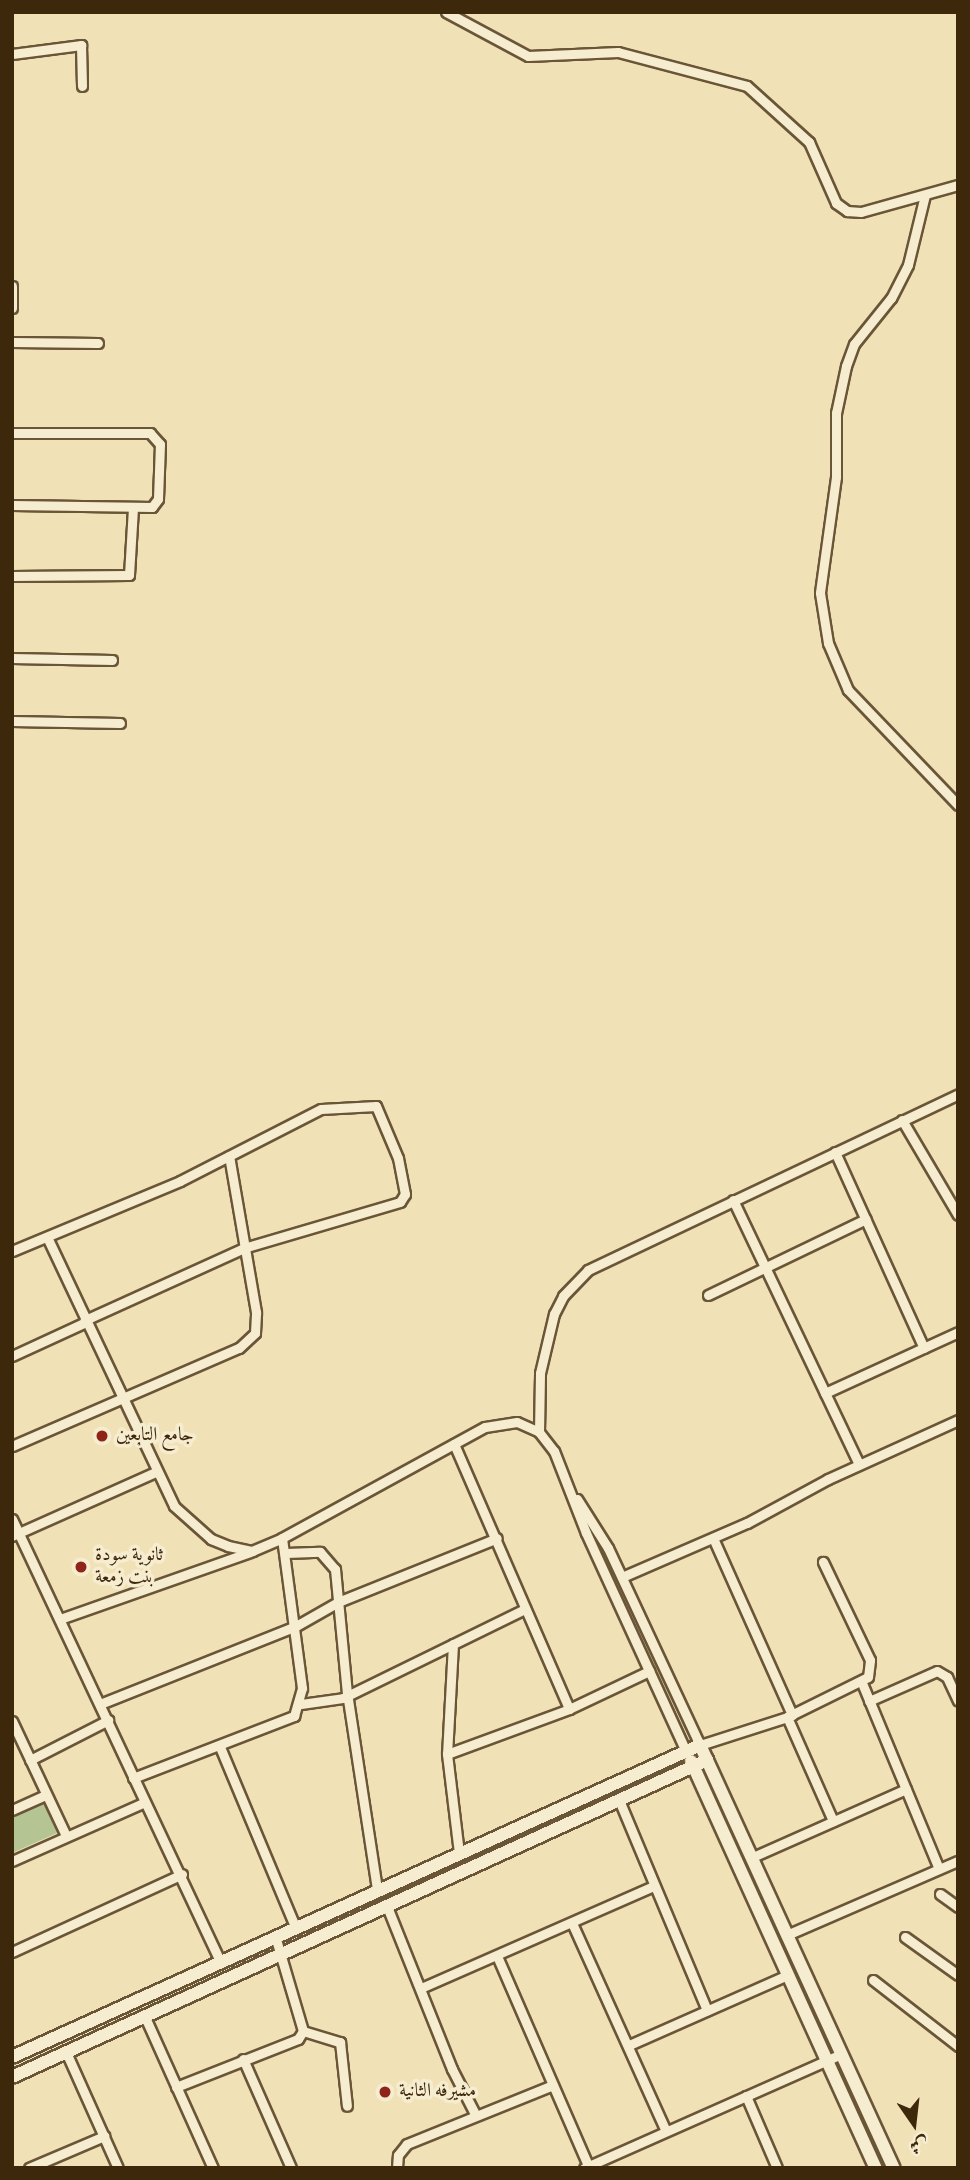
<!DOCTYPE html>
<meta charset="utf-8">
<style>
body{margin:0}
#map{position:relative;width:970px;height:2180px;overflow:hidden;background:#f1e1b7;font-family:Vollkorn,Amiri,serif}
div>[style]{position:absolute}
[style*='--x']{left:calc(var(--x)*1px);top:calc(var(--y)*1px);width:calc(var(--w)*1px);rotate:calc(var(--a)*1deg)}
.green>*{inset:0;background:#b4c492}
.roads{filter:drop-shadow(2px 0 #6a5637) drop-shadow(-2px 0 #6a5637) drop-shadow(0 2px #6a5637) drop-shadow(0 -2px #6a5637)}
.street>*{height:9px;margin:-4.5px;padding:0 4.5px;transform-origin:4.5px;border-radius:4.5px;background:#f6ecd0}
.secondary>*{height:12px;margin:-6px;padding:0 6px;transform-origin:6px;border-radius:6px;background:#f6ecd0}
.dots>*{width:19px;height:19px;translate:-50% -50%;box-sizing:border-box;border:4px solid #f6ecd0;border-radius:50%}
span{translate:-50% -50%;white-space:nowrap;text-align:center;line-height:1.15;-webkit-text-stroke:7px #f6ecd0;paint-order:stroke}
.poi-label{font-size:19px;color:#3d280c}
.left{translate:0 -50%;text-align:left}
.frame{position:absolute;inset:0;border:14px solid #3d280c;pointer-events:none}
.north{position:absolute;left:879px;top:2089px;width:70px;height:70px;-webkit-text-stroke:5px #f6ecd0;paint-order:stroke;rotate:166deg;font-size:19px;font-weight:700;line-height:28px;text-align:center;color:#3d280c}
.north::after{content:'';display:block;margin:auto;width:24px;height:32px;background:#3d280c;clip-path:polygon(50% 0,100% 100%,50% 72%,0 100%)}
</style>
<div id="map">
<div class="green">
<i style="clip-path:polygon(44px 1802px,57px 1833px,12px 1853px,12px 1816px)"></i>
</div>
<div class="roads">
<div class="street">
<i style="--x:446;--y:12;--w:93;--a:28.2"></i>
<i style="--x:528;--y:56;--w:90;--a:-2.5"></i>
<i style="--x:618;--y:52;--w:133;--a:14.8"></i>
<i style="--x:747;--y:86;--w:84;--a:42.1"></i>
<i style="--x:809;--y:142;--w:67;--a:66.1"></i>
<i style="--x:836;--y:203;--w:14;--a:36"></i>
<i style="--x:847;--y:211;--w:14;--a:4"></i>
<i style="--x:861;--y:212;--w:101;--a:-15.6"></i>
<i style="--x:12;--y:54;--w:70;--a:-7.4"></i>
<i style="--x:81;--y:45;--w:41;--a:88.6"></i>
<i style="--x:925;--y:195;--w:72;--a:103.7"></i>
<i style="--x:908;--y:265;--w:37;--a:117"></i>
<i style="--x:891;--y:298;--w:59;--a:128.8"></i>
<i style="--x:854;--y:344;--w:23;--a:110"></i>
<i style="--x:846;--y:366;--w:48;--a:102"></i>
<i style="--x:836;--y:413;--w:64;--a:90"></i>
<i style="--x:836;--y:477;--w:117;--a:97.9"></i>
<i style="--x:820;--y:593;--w:51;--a:80.9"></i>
<i style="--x:828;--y:643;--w:51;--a:66.9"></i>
<i style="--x:848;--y:690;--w:159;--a:46.3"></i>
<i style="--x:12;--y:286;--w:22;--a:90"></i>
<i style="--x:12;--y:342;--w:86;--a:0.7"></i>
<i style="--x:12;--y:433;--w:138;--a:0"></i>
<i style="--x:150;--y:433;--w:15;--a:48"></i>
<i style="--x:160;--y:444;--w:55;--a:92.1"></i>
<i style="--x:158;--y:499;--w:10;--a:127"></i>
<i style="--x:152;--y:507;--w:140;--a:-179.2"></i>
<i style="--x:12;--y:576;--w:117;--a:-0.5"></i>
<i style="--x:129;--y:575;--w:67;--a:-86.6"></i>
<i style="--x:12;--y:658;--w:100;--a:1.1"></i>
<i style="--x:12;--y:721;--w:108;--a:1.1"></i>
<i style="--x:902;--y:1120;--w:110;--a:59.5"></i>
<i style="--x:835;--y:1152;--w:215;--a:65.6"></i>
<i style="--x:733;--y:1200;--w:293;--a:64.5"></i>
<i style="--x:47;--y:1237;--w:297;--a:64.7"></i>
<i style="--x:174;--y:1506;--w:50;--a:41.7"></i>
<i style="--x:211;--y:1539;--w:18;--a:22"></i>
<i style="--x:228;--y:1546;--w:25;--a:12"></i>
<i style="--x:252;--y:1551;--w:33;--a:-23"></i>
<i style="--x:282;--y:1538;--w:231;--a:-28.7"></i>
<i style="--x:485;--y:1427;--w:32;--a:-9"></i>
<i style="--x:517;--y:1422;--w:24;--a:24"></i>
<i style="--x:539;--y:1432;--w:24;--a:52"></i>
<i style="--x:554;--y:1451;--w:88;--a:68.7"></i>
<i style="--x:586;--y:1533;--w:240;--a:65.4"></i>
<i style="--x:12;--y:1251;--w:182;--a:-22.6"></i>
<i style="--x:180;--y:1181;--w:158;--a:-27.1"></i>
<i style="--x:321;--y:1109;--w:55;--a:-3.1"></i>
<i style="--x:376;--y:1106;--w:56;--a:67.1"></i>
<i style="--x:398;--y:1158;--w:37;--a:79"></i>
<i style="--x:405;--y:1194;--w:9;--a:122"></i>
<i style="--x:400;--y:1202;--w:163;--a:163.6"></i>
<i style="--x:244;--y:1248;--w:175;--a:155.6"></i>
<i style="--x:708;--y:1295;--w:175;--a:-25.7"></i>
<i style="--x:12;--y:1356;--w:81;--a:-24.7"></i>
<i style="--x:825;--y:1393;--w:146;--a:-24.6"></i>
<i style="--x:539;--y:1432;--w:59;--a:-89"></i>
<i style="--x:540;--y:1373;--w:61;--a:-76.7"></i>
<i style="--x:554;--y:1314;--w:20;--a:-63"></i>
<i style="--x:563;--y:1296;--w:36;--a:-46"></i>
<i style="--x:588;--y:1270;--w:410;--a:-25.4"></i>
<i style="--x:454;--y:1444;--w:289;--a:66.5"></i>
<i style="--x:12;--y:1446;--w:247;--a:-23.4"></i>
<i style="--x:239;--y:1348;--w:22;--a:-43"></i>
<i style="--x:255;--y:1333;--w:21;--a:-87"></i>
<i style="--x:256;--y:1312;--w:158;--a:-99.8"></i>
<i style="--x:577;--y:1499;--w:58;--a:57.7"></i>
<i style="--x:608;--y:1548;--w:217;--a:65"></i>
<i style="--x:700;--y:1745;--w:91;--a:-17.8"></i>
<i style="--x:787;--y:1717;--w:90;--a:-26.3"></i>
<i style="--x:868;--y:1677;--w:17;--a:-83"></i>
<i style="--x:870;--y:1660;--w:109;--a:-115.6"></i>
<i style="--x:12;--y:1519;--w:491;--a:64.8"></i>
<i style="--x:12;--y:1536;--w:158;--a:-24"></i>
<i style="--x:713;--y:1538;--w:194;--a:65.9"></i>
<i style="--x:286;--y:1553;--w:34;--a:-2"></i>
<i style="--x:320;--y:1552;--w:23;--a:49"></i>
<i style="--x:335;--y:1569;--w:125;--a:84.5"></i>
<i style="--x:347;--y:1693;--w:199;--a:81.3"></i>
<i style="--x:622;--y:1577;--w:136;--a:-23.4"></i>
<i style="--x:747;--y:1523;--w:92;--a:-28.5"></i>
<i style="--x:828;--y:1479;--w:143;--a:-24.4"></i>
<i style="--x:60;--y:1619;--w:201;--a:-19.4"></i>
<i style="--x:453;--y:1644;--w:110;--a:93.1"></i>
<i style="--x:447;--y:1754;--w:100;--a:83.1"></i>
<i style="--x:862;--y:1683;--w:201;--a:67.5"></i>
<i style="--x:869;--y:1701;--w:74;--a:-23.8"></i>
<i style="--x:937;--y:1671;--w:12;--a:31"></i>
<i style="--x:947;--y:1677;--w:26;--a:65"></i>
<i style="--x:100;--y:1704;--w:211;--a:-21.7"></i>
<i style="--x:296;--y:1626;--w:48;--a:-29.7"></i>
<i style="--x:338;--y:1602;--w:171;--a:-21.9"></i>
<i style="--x:301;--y:1704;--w:42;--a:-8.1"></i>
<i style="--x:343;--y:1698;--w:203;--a:-26.1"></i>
<i style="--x:787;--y:1717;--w:114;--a:66.1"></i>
<i style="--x:12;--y:1721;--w:127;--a:64.8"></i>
<i style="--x:220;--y:1747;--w:197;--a:67.3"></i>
<i style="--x:447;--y:1754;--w:130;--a:-20.2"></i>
<i style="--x:569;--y:1709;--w:89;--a:-25.4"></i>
<i style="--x:30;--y:1760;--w:88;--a:-27.1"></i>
<i style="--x:133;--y:1778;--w:173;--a:-21.1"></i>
<i style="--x:294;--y:1716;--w:29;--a:-74"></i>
<i style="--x:302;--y:1688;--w:151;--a:-97.6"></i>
<i style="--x:619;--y:1800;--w:228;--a:67.3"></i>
<i style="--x:12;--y:1810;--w:37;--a:-24"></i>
<i style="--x:755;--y:1856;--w:165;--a:-23.9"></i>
<i style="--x:12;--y:1861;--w:145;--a:-23.9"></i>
<i style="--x:940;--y:1894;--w:22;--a:36"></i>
<i style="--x:386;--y:1904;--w:178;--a:68.2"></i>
<i style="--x:452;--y:2069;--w:51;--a:62.9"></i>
<i style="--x:572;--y:1923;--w:228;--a:65.7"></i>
<i style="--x:789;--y:1934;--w:184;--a:-23.4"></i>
<i style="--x:905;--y:1937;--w:65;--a:35.6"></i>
<i style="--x:12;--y:1952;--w:187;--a:-24.6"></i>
<i style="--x:497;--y:1956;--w:231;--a:66.5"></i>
<i style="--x:873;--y:1980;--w:108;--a:37.8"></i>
<i style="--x:421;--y:1988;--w:253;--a:-23.7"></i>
<i style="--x:145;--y:2017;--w:166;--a:65.8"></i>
<i style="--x:303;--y:2031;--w:39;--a:17"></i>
<i style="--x:340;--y:2042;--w:64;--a:83.8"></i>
<i style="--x:629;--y:2045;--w:174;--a:-23.8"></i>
<i style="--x:66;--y:2052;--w:127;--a:65.9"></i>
<i style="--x:243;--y:2059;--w:119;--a:66.2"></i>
<i style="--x:176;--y:2087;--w:131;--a:-21.5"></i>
<i style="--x:298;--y:2039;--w:9;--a:-58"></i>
<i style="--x:303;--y:2031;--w:96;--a:-106.4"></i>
<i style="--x:746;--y:2096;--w:78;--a:66.7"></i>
<i style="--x:29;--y:2168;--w:82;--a:-23.1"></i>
<i style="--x:397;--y:2168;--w:13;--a:-86"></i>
<i style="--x:398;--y:2155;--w:14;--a:-51"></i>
<i style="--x:407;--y:2144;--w:157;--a:-22"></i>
<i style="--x:584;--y:2168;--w:281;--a:-23.9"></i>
</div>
<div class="secondary">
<i style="--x:691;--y:1761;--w:447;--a:65.6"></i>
<i style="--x:12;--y:2057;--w:755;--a:-24.39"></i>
<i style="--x:700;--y:1745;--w:465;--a:65.4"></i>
<i style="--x:12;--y:2077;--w:764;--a:-24.52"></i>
</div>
</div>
<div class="dots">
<i style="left:102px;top:1436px;background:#8f2418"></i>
<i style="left:81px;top:1567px;background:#8f2418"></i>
<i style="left:385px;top:2092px;background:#8f2418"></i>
</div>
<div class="poi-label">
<span class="left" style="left:116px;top:1436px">جامع التابعين</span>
<span class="left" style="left:95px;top:1567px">ثانوية سودة<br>بنت زمعة</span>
<span class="left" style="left:399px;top:2092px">مشيرفه الثانية</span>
</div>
<div class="frame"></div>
<div class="north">ش</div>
</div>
